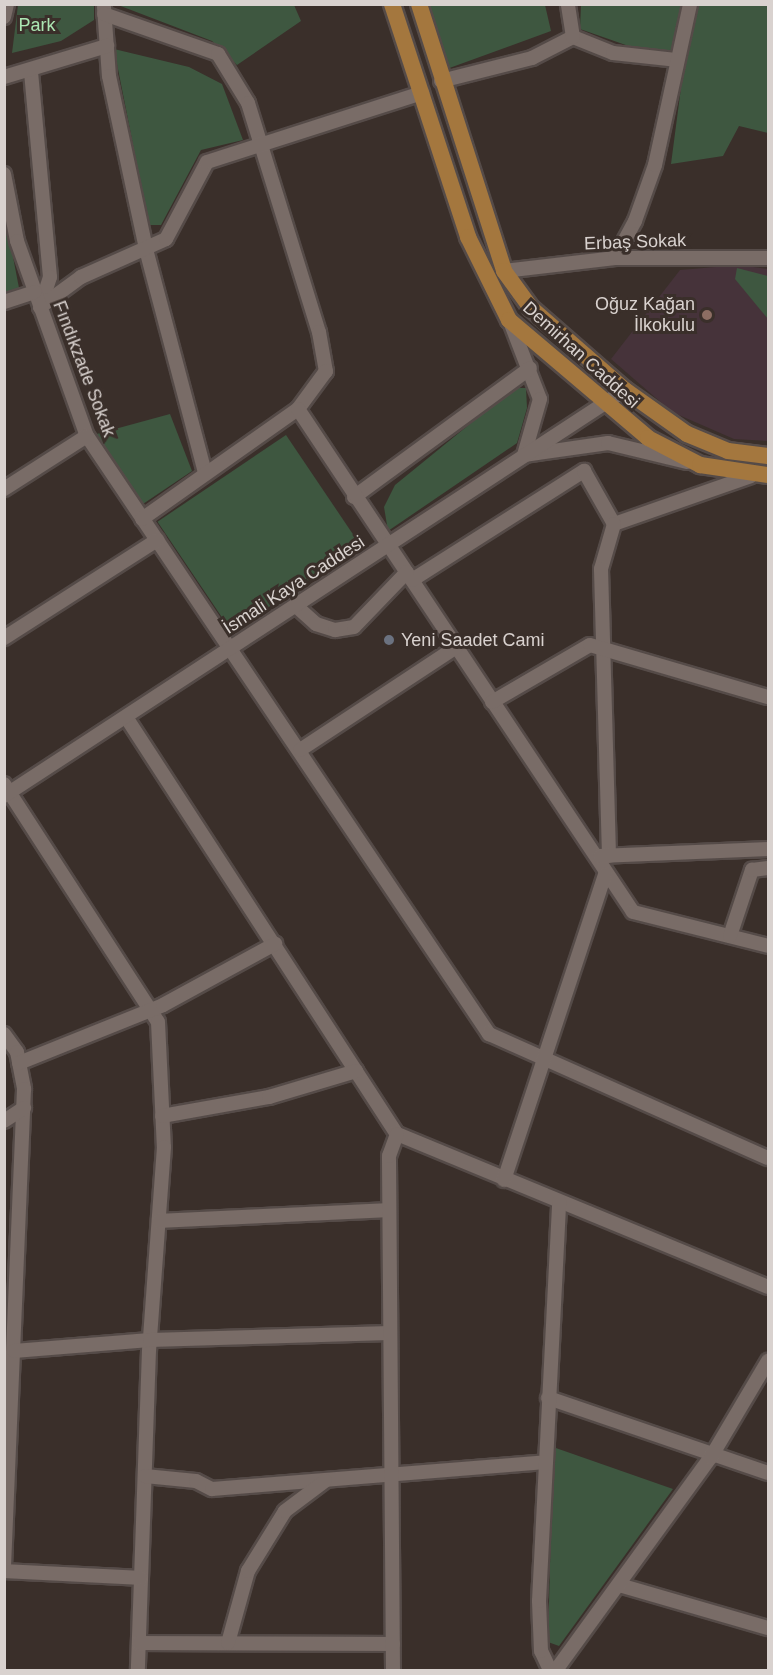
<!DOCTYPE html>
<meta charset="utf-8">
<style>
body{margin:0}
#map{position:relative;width:773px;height:1675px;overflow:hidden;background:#3a2f2a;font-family:Helvetica,sans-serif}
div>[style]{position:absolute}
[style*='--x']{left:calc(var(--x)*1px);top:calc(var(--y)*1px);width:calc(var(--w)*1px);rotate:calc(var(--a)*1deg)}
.education>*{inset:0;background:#46333a}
.green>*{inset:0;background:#3e5740;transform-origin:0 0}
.roads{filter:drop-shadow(2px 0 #554b48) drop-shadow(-2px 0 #554b48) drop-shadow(0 2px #554b48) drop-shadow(0 -2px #554b48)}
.minor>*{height:14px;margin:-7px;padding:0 7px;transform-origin:7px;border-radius:7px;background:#796c67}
.major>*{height:16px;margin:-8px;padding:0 8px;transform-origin:8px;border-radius:8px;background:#a4773e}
.dots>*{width:16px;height:16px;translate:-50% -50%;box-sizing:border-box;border:3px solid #3a2f2a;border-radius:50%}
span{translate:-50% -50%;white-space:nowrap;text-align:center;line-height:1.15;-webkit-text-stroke:6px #3a2f2a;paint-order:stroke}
.park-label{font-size:18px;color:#ace6b3}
.street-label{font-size:18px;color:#d9d2cf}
.poi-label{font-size:18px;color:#d9d2cf}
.right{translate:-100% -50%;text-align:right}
.left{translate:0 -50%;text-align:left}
.frame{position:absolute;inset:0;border:6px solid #d9d2cf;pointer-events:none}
</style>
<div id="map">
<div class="education">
<i style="clip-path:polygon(739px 265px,768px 269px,768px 441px,734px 439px,672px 412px,611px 359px,680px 270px)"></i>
</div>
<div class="green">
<i style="clip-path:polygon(18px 5px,94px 5px,94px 20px,61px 41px,12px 53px)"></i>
<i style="clip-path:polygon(118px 5px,294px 5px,301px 21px,237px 65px,212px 41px)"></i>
<i style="clip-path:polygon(425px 5px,545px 5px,551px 31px,444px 70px)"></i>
<i style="clip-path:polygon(581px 5px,768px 5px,768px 133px,739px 126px,723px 156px,671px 164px,685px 57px,640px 50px,580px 29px)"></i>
<i style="clip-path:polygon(114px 49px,189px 67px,222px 84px,243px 140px,201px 150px,161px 225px,149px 225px)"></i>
<i style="clip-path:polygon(4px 210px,19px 288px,5px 293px,4px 293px)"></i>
<i style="clip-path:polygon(737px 268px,768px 276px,768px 319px,735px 279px)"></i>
<i style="clip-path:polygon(514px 388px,526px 388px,527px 408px,517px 443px,388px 531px,384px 507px,395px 485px)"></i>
<i style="clip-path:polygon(170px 414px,192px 471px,137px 508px,93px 435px)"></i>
<i style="left:286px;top:435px;width:133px;height:155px;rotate:56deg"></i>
<i style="clip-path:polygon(553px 1447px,673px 1489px,559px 1646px,548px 1642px)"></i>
</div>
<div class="roads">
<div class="minor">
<i style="--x:104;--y:7;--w:69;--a:85.9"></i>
<i style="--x:109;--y:76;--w:181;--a:77.9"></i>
<i style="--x:147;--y:253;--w:228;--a:75.2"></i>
<i style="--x:104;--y:14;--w:121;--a:19.3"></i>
<i style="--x:218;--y:54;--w:57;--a:58.5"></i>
<i style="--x:248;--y:103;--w:240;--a:72.8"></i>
<i style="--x:319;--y:332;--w:40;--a:80"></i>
<i style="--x:326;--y:371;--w:47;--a:126.4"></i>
<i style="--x:4;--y:17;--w:13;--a:-77"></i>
<i style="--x:573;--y:37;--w:43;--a:21.8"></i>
<i style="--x:613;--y:53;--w:63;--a:6.3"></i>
<i style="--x:31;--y:72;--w:206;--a:84.7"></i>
<i style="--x:50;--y:277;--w:32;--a:108"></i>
<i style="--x:40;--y:307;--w:51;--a:-36.2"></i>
<i style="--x:81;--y:277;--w:93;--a:-24.1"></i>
<i style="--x:166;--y:239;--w:87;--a:-62"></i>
<i style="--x:207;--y:162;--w:226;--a:-17.8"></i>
<i style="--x:4;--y:77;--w:108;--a:-16.8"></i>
<i style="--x:441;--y:81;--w:94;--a:-14.2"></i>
<i style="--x:532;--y:58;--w:46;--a:-27.1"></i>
<i style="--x:573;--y:37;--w:33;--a:-99"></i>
<i style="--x:4;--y:174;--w:68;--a:79"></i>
<i style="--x:17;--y:241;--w:207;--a:70.3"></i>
<i style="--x:87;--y:436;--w:721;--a:56.09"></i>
<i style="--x:489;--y:1034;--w:305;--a:24"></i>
<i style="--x:615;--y:258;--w:42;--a:-61.6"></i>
<i style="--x:635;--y:221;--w:59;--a:-70.3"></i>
<i style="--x:655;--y:165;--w:165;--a:-77.7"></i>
<i style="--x:504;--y:271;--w:112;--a:-6.7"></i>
<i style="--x:615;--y:258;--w:153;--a:0"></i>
<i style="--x:4;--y:302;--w:32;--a:-18"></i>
<i style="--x:511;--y:324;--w:80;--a:68.9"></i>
<i style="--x:540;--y:399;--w:58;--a:105.9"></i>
<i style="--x:524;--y:455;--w:85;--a:-8.1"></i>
<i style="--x:608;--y:443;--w:81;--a:13.5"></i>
<i style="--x:4;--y:489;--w:98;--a:-32.6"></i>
<i style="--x:354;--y:497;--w:218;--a:-36.2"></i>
<i style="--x:142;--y:519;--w:191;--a:-35.2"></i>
<i style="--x:298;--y:409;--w:604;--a:56.34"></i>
<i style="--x:633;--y:912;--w:139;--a:14.1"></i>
<i style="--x:614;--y:524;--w:145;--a:-19.3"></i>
<i style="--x:412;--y:580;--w:204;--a:-32.4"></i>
<i style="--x:584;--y:471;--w:61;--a:60.5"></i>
<i style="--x:614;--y:524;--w:47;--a:106.1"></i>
<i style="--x:601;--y:569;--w:287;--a:88.4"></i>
<i style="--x:296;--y:606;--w:27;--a:42"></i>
<i style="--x:316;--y:624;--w:20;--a:18"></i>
<i style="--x:335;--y:630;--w:19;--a:-9"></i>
<i style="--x:354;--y:627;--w:76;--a:-46.1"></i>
<i style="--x:4;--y:638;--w:182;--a:-32.6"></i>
<i style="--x:492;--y:702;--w:113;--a:-30.2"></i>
<i style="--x:590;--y:645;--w:185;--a:16.3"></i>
<i style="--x:126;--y:717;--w:497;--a:57"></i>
<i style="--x:397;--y:1134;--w:401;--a:22.4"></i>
<i style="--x:300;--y:750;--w:187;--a:-33.4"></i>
<i style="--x:4;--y:784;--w:283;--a:57.1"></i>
<i style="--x:158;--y:1022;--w:125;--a:87.3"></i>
<i style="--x:164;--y:1147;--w:204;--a:94.2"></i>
<i style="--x:149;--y:1350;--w:320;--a:92"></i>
<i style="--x:4;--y:796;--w:742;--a:-33.18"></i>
<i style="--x:600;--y:856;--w:168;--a:-2.4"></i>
<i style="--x:730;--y:936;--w:70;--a:-71.6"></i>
<i style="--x:752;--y:870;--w:16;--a:-7"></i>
<i style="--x:4;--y:1034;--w:22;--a:54"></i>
<i style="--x:17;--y:1052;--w:38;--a:79"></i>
<i style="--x:24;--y:1089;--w:475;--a:92.4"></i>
<i style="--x:19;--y:1063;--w:155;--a:-21.9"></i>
<i style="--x:163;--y:1005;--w:128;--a:-28.6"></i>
<i style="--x:162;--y:1116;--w:109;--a:-10.1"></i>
<i style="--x:269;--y:1097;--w:91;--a:-16.6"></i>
<i style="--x:4;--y:1121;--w:24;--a:-33"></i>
<i style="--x:504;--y:1180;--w:322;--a:-71.7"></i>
<i style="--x:159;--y:1221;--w:230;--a:-2.7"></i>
<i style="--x:14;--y:1351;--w:136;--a:-4.6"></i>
<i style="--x:150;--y:1340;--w:240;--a:-1.7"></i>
<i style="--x:548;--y:1398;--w:232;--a:18.8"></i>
<i style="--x:145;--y:1476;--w:51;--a:5.6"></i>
<i style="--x:196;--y:1481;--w:18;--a:27"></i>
<i style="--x:212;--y:1489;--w:335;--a:-4.6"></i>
<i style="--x:4;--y:1571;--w:137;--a:2.9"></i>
<i style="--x:619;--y:1585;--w:155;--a:16.1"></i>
<i style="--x:139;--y:1643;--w:254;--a:0.2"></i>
<i style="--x:228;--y:1643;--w:75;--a:-74.5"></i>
<i style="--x:248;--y:1571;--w:70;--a:-58.3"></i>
<i style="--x:285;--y:1511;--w:50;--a:-36.9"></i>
<i style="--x:393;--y:1670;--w:514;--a:-90.45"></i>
<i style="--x:389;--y:1156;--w:23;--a:-70"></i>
<i style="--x:550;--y:1670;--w:21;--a:-115"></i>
<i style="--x:541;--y:1651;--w:50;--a:-92.3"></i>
<i style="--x:539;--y:1601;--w:400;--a:-87.1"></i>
<i style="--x:556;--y:1670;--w:263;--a:-54"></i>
<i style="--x:711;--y:1457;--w:112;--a:-59.3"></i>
</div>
<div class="major">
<i style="--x:392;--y:4;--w:245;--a:71.9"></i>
<i style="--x:468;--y:237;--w:93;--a:63.7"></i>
<i style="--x:509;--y:320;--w:182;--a:40.3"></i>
<i style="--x:648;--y:438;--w:59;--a:27.4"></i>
<i style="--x:700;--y:465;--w:69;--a:8.4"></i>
<i style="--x:419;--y:4;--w:280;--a:72.3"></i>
<i style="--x:504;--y:271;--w:46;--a:53.9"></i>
<i style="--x:531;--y:308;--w:125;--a:41.1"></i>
<i style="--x:625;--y:390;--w:76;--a:35.4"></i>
<i style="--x:687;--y:434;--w:44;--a:22.5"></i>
<i style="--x:728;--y:451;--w:40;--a:7.1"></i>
</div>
</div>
<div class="dots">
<i style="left:707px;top:315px;background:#8d6e63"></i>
<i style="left:389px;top:640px;background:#6b7280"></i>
</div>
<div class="park-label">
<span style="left:37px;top:25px">Park</span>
</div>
<div class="street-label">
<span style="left:635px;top:242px;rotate:-2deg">Erbaş Sokak</span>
<span style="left:581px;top:355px;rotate:42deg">Demirhan Caddesi</span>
<span style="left:84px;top:369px;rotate:69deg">Fındıkzade Sokak</span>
<span style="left:294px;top:585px;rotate:-33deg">İsmali Kaya Caddesi</span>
</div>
<div class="poi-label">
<span class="right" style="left:695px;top:315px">Oğuz Kağan<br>İlkokulu</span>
<span class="left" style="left:401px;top:640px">Yeni Saadet Cami</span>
</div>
<div class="frame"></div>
</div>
